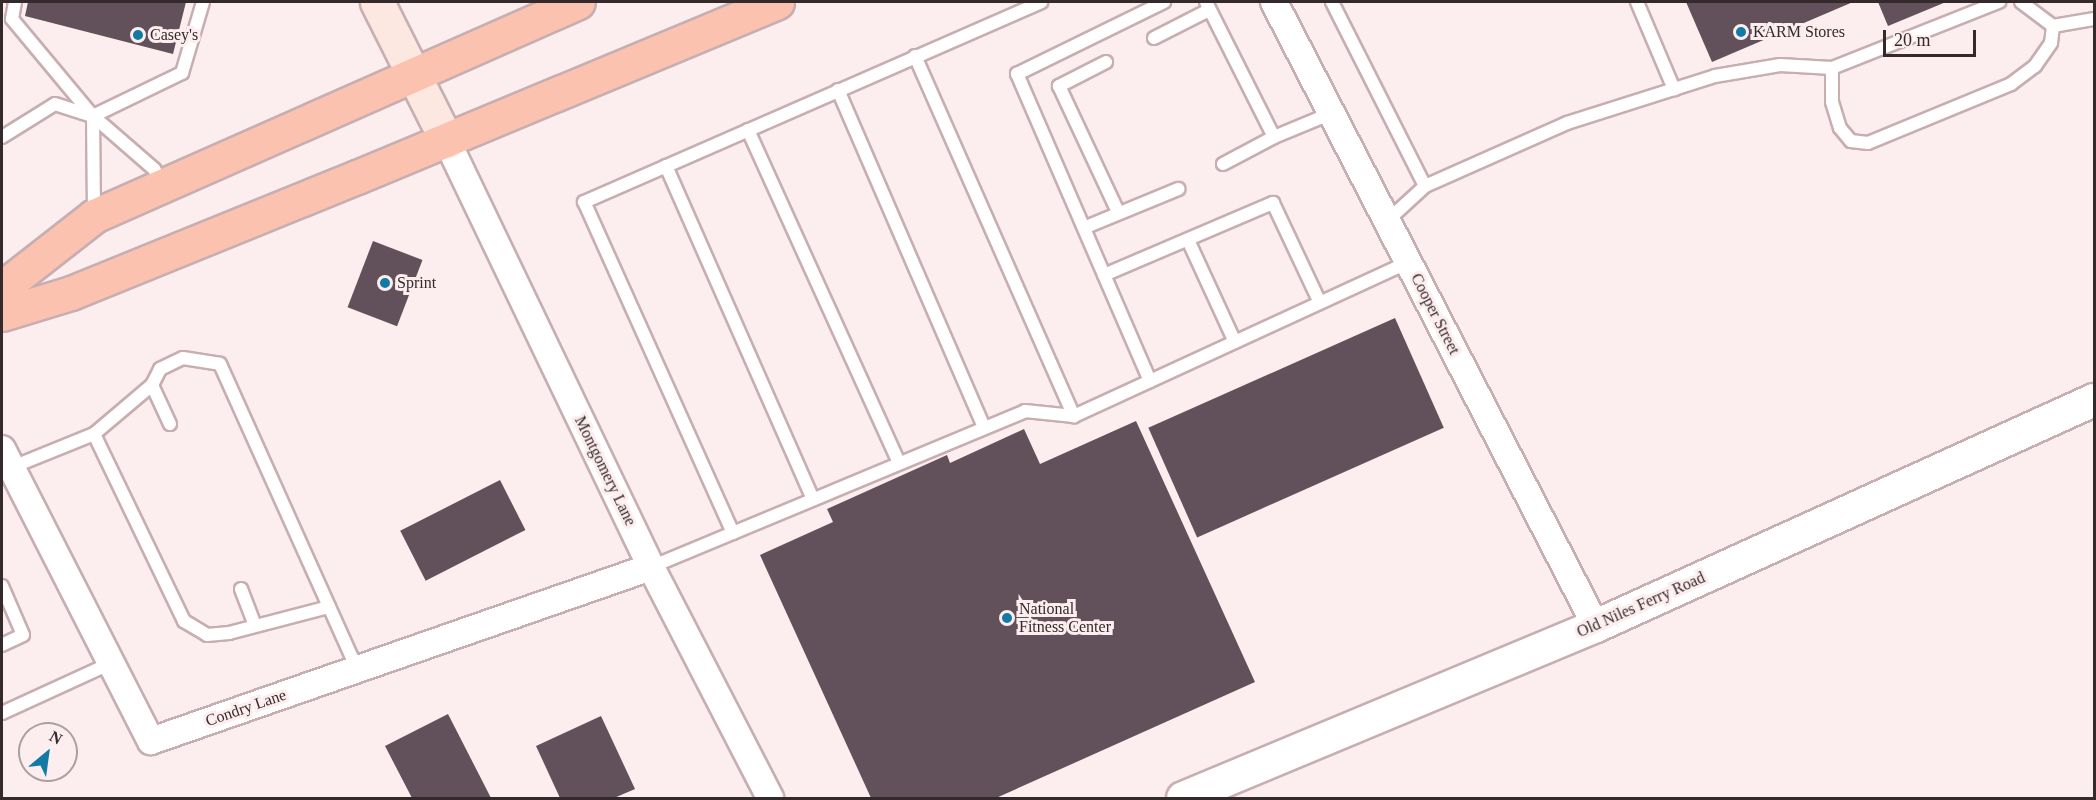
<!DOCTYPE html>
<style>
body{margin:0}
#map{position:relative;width:2096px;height:800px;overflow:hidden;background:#fcedee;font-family:Georgia,serif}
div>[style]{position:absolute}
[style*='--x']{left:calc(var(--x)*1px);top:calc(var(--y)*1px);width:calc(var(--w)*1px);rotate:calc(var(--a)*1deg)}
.building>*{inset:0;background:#62505a;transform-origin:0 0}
.roads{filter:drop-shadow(2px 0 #c7aeb1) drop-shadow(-2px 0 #c7aeb1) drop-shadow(0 2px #c7aeb1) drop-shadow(0 -2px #c7aeb1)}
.service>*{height:12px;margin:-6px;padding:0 6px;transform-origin:6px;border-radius:6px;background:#fff}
.minor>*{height:26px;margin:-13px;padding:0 13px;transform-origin:13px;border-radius:13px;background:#fff}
.tertiary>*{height:32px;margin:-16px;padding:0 16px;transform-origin:16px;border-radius:16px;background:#fff}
.secondary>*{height:33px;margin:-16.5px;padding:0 16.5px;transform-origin:16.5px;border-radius:16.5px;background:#fde8e1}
.trunk>*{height:33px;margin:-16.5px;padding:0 16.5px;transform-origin:16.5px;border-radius:16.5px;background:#fac2af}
.dots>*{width:16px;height:16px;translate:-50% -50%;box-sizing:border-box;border:3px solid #fcedee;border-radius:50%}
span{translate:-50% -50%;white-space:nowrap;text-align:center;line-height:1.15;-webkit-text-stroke:6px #fcedee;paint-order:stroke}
.poi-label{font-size:16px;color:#342a2b}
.left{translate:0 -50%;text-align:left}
.street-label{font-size:16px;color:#342a2b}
.frame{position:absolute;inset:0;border:3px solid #342a2b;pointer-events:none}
.north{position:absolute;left:18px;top:722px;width:60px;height:60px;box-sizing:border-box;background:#fcedee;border:2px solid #ac9fa0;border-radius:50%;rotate:29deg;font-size:16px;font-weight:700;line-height:24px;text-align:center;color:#342a2b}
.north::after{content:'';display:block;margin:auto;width:21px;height:27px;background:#117ba5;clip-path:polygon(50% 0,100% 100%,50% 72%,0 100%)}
.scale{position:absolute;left:1883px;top:30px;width:93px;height:27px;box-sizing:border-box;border:3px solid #342a2b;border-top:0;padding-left:8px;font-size:18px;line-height:21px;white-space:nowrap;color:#342a2b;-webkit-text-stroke:4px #fcedee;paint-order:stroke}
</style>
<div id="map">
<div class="building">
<i style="clip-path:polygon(28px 2px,186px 2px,173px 54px,25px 16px)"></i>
<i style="clip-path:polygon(1686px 2px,1853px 2px,1712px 62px)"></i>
<i style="clip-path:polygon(1878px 2px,1946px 2px,1888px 26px)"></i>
<i style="left:373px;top:241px;width:53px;height:71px;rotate:21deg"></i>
<i style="left:1395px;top:318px;width:120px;height:270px;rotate:66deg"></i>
<i style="clip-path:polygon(1136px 421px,1255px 682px,996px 798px,871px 798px,760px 555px,833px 522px,827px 509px,947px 455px,950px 463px,1024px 429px,1040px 464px)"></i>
<i style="left:500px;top:480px;width:56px;height:112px;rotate:63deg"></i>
<i style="clip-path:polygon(448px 714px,491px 798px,412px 798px,385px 746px)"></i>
<i style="clip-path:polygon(601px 716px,635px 789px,614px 798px,560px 798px,536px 746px)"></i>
</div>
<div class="roads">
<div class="service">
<i style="--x:15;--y:2;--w:17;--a:100"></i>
<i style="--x:12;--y:19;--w:125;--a:50.2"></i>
<i style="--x:1206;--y:2;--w:151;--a:63.3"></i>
<i style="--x:1274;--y:137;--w:63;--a:-22.5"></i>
<i style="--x:1332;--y:2;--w:206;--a:63.2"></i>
<i style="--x:1637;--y:2;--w:95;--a:67"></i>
<i style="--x:2021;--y:2;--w:40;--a:37"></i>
<i style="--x:2053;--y:26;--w:42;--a:-9.7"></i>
<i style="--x:1154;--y:38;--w:62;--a:-27"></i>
<i style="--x:915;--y:56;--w:394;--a:66.2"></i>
<i style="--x:1106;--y:62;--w:53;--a:152.9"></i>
<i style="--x:1059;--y:86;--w:139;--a:64.9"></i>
<i style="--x:1832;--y:68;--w:34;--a:90"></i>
<i style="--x:1832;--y:102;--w:27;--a:73"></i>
<i style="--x:1840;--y:128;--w:17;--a:50"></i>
<i style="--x:1851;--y:141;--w:17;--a:7"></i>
<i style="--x:1868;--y:143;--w:155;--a:-22.4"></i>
<i style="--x:2011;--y:84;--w:30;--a:-37"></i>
<i style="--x:2035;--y:66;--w:28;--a:-55"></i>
<i style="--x:2051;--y:43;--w:17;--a:-83"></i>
<i style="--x:838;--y:90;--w:368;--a:66.6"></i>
<i style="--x:748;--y:130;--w:366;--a:65.6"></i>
<i style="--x:2;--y:137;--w:62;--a:-31.9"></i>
<i style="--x:55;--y:104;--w:40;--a:18"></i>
<i style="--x:93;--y:116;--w:99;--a:-25.8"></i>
<i style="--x:182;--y:73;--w:74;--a:-73.5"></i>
<i style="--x:1223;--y:164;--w:58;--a:-27.9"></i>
<i style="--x:666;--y:166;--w:364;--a:66.2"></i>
<i style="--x:94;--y:212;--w:96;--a:-90.6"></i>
<i style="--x:93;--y:116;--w:81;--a:41"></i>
<i style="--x:154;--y:169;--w:19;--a:58"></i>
<i style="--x:1387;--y:221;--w:52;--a:-42.6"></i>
<i style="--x:1425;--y:186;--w:155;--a:-23.9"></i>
<i style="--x:1567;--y:123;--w:155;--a:-17.6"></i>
<i style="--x:1715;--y:76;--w:66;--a:-9.6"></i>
<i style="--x:1780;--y:65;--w:52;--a:3.3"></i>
<i style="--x:1832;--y:68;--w:180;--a:-21.6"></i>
<i style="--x:1086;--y:227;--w:100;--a:-22.4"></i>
<i style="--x:1188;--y:240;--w:112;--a:65.3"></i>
<i style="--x:1104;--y:275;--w:184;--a:-23.1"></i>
<i style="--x:1273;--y:203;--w:110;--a:64.8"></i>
<i style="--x:1150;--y:381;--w:335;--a:-113.4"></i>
<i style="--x:1017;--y:74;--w:164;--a:-26.1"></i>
<i style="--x:170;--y:424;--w:43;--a:-114.8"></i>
<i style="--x:152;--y:385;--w:18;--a:-63"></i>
<i style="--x:160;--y:369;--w:25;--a:-26"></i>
<i style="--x:183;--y:358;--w:37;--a:9"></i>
<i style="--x:220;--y:364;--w:334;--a:65.8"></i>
<i style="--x:94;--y:434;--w:208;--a:64.3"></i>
<i style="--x:184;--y:621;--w:27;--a:31"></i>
<i style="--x:207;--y:635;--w:22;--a:-5"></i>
<i style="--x:229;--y:633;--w:103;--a:-14.6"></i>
<i style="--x:10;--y:468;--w:91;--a:-22"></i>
<i style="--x:94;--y:434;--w:76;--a:-40.2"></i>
<i style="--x:733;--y:533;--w:363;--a:-114.2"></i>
<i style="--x:584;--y:202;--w:499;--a:-23.6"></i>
<i style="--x:651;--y:567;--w:405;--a:-22.6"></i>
<i style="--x:1025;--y:411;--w:49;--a:5.8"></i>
<i style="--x:1074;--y:416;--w:369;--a:-24.7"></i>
<i style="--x:2;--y:586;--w:53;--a:66.8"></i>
<i style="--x:23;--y:635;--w:23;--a:155"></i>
<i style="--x:241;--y:589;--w:39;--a:69"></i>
<i style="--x:2;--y:713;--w:120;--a:-24.6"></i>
</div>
<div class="minor">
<i style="--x:1274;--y:2;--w:702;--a:62.71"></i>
<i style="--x:447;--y:141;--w:472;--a:64.4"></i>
<i style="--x:651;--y:567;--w:260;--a:62.7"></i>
<i style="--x:2;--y:449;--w:328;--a:63"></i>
<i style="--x:151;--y:741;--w:529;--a:-19.19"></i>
</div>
<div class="tertiary">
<i style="--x:1183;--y:798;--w:447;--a:-22.6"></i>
<i style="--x:1596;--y:626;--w:547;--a:-24.41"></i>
</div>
<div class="secondary">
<i style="--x:377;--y:2;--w:156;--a:63.3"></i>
</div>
<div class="trunk">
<i style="--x:2;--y:288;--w:117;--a:-38"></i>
<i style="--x:94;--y:216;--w:529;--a:-23.85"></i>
<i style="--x:2;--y:314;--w:72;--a:-16.9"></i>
<i style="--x:71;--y:293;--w:309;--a:-22.1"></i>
<i style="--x:357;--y:177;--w:455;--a:-22.6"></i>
</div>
</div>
<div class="dots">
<i style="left:1741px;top:32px;background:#117ba5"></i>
<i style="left:138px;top:35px;background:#117ba5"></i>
<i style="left:385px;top:283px;background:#117ba5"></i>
<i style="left:1007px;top:618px;background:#117ba5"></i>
</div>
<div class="poi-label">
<span class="left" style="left:1753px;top:32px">KARM Stores</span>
<span class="left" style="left:150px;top:35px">Casey's</span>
<span class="left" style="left:397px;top:283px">Sprint</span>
<span class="left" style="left:1019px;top:618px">National<br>Fitness Center</span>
</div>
<div class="street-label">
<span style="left:1435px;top:314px;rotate:63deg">Cooper Street</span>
<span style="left:605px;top:471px;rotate:64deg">Montgomery Lane</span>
<span style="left:1641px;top:605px;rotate:-24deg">Old Niles Ferry Road</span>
<span style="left:246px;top:708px;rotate:-19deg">Condry Lane</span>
</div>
<div class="frame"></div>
<div class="north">N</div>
<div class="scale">20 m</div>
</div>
